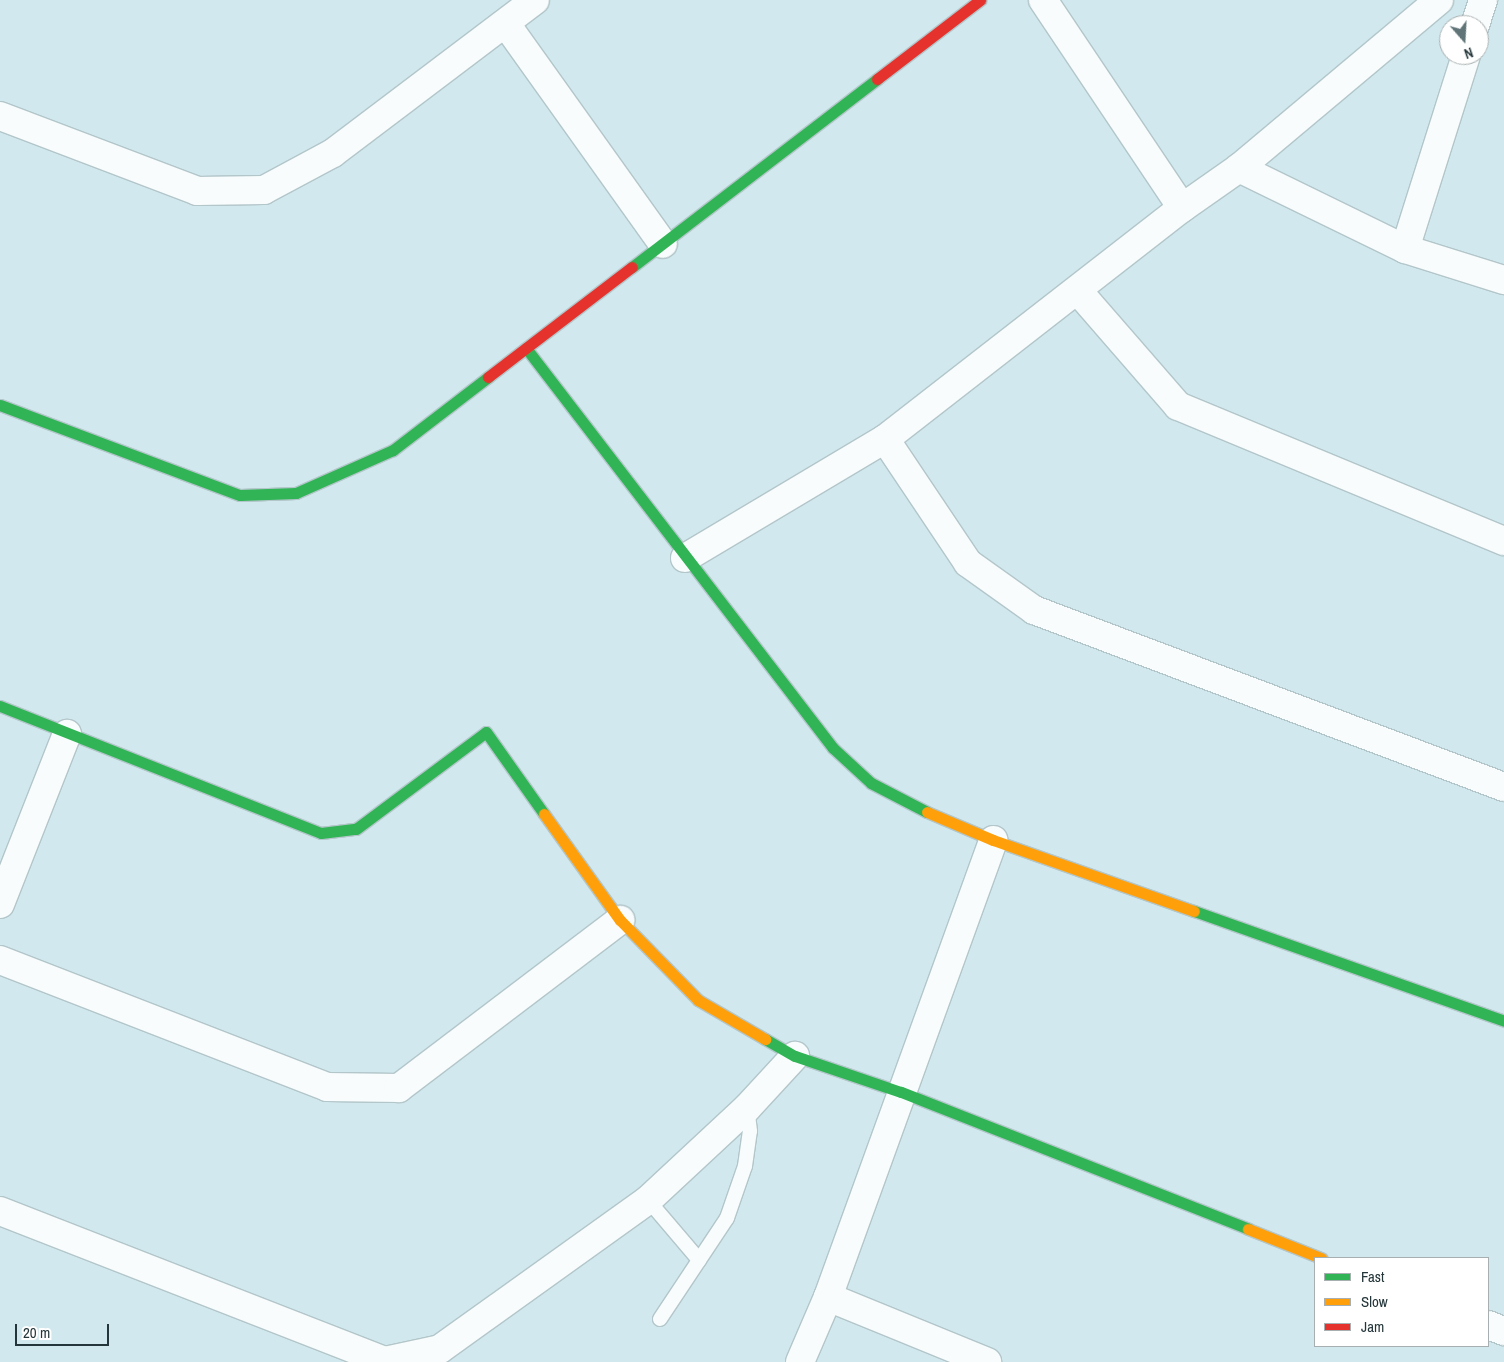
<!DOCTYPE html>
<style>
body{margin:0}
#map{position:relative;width:1504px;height:1362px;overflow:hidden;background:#d1e9ee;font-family:"Archivo Narrow",sans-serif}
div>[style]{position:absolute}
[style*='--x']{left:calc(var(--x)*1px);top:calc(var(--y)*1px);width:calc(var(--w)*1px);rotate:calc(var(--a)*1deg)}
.roads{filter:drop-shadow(1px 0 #b3c6ca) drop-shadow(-1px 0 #b3c6ca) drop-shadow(0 1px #b3c6ca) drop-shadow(0 -1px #b3c6ca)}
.lane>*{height:14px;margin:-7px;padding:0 7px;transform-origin:7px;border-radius:7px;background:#f8fcfc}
.street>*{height:28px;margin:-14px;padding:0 14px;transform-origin:14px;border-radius:14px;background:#f8fcfc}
.fast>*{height:11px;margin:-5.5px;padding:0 5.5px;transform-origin:5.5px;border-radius:5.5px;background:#30b455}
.slow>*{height:11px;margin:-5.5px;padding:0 5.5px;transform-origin:5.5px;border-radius:5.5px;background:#ff9f0a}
.jam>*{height:11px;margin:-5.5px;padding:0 5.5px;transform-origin:5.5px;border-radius:5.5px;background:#e5322d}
span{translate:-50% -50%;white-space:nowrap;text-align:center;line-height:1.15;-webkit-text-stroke:4px #fff;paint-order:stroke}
.legend{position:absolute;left:1314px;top:1257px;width:175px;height:90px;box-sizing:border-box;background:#fff;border:1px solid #a8afb0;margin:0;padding:6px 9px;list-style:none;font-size:15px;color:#25363a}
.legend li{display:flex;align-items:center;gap:10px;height:25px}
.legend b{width:25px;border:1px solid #a8afb0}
.north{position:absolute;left:1439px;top:15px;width:50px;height:50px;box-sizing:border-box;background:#fff;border:1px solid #a8afb0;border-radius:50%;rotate:161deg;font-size:14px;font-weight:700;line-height:20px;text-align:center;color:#25363a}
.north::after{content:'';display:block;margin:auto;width:18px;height:22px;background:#617579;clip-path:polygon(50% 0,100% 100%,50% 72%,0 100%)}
.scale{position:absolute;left:15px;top:1324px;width:94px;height:22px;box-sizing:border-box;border:2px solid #25363a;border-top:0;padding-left:6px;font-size:15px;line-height:18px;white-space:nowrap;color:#25363a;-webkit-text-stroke:4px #fff;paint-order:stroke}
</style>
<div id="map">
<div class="roads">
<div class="lane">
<i style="--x:648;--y:1200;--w:79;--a:49.6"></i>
<i style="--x:660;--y:1319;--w:121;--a:-56.4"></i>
<i style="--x:727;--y:1218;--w:55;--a:-70.9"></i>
<i style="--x:745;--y:1166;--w:35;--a:-82"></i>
<i style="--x:750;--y:1131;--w:23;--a:-97"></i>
</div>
<div class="street">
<i style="--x:1043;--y:0;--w:250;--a:56.2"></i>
<i style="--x:506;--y:24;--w:270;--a:54.5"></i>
<i style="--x:1475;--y:25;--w:26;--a:-72"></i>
<i style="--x:0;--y:116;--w:211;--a:20.8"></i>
<i style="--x:197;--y:191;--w:67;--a:-0.9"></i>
<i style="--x:264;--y:190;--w:78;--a:-28.2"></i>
<i style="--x:333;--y:153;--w:253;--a:-37.1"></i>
<i style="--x:1239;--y:168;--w:185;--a:26"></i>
<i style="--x:1405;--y:249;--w:104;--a:17.4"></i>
<i style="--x:1405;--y:249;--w:203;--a:-72.5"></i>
<i style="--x:1078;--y:291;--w:152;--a:49"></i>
<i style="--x:1178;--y:406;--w:353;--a:22.5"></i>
<i style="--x:885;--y:439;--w:149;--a:56.2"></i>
<i style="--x:968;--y:563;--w:81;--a:35.5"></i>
<i style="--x:1034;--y:610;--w:502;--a:20.64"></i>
<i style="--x:685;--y:558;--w:233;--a:-30.8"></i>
<i style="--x:885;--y:439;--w:376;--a:-37.9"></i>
<i style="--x:1182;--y:208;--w:70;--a:-35.1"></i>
<i style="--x:1239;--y:168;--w:261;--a:-40"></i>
<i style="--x:0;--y:904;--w:183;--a:-68.5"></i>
<i style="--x:0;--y:960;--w:351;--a:21.2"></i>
<i style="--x:327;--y:1087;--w:72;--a:0.8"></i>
<i style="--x:399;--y:1088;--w:278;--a:-37.2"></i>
<i style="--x:0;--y:1211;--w:413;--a:21.3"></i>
<i style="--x:385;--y:1361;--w:56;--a:-12.3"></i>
<i style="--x:440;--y:1349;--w:256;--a:-35.6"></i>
<i style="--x:648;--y:1200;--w:135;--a:-42.9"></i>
<i style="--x:747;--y:1108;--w:71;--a:-47.3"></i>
<i style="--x:828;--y:1297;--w:172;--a:22.2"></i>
<i style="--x:1488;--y:1325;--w:17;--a:21"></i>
<i style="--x:800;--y:1362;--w:71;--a:-66.7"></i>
<i style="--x:828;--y:1297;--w:486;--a:-70.1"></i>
</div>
<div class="fast">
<i style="--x:632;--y:267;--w:309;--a:-37.5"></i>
<i style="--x:526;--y:348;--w:504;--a:52.49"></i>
<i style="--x:833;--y:748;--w:52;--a:42.6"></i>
<i style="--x:871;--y:783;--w:63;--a:27.4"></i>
<i style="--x:0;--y:405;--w:256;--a:20.6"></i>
<i style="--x:240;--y:495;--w:56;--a:-2"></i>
<i style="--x:296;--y:493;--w:106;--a:-23.9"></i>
<i style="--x:393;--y:450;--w:120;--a:-37.5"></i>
<i style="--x:0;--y:706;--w:345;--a:21.6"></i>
<i style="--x:321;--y:833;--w:35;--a:-7"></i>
<i style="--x:356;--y:829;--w:162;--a:-36.7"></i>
<i style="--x:486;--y:732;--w:100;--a:54.7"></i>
<i style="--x:1194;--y:911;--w:329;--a:19.5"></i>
<i style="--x:765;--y:1039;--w:34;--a:30"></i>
<i style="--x:795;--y:1056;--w:112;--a:18.8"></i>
<i style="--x:901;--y:1092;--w:373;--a:21.5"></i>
</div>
<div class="slow">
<i style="--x:927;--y:812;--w:72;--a:23"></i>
<i style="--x:993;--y:840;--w:213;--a:19.5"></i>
<i style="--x:544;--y:814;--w:130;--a:54.4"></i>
<i style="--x:620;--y:920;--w:112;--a:45.7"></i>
<i style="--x:698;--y:1000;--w:78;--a:30.2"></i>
<i style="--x:1248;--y:1229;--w:79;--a:21.7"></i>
</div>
<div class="jam">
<i style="--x:877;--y:79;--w:130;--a:-37.5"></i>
<i style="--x:488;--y:377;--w:181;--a:-37.4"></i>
</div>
</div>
<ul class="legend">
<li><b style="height:6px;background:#30b455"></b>Fast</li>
<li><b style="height:6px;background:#ff9f0a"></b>Slow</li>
<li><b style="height:6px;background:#e5322d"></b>Jam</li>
</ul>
<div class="north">N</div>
<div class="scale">20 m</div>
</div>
